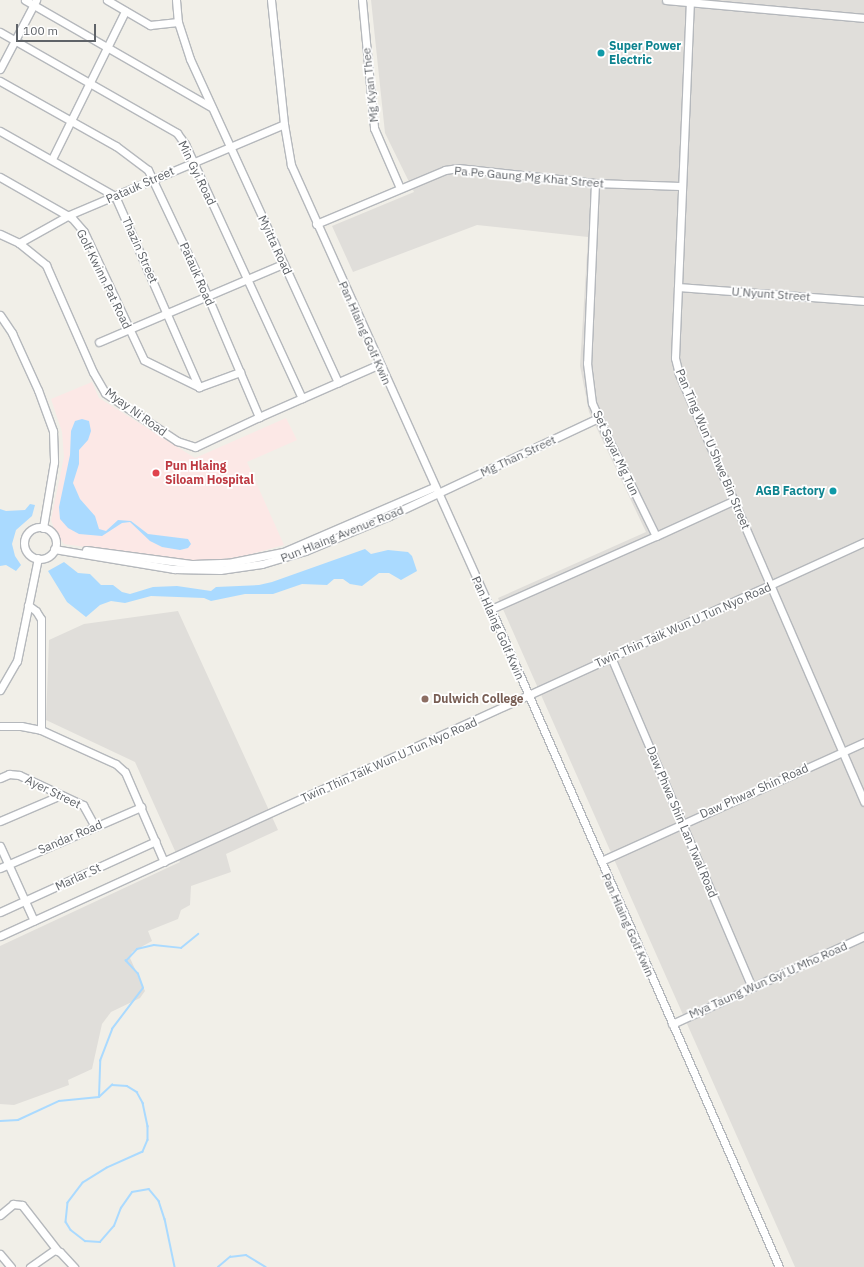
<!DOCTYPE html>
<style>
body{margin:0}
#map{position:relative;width:864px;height:1267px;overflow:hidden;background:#f1efe8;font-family:"IBM Plex Sans",sans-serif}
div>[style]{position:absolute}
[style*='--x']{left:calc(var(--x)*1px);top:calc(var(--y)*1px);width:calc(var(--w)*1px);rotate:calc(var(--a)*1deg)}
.industrial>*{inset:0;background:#e0deda}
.medical>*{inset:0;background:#fce8e6}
.water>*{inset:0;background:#aadaff}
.stream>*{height:1.5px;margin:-0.75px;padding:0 0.75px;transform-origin:0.75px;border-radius:0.75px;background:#aadaff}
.roads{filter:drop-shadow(1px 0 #b5b8bc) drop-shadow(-1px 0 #b5b8bc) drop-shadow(0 1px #b5b8bc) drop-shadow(0 -1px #b5b8bc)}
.minor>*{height:7px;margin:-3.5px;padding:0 3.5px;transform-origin:3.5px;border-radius:3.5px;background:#fff}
.minor>.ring{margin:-3.5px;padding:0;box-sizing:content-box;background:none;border:7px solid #fff;border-radius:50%}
.dots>*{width:11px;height:11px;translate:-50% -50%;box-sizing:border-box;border:2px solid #fff;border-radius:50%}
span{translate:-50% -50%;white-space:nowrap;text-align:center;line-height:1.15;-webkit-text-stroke:3.5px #fff;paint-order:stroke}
.culture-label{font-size:12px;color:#0d838f;font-weight:700}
.left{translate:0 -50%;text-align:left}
.right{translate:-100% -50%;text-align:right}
.street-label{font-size:12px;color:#5f6368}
.health-label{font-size:12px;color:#be3a42;font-weight:700}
.education-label{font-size:12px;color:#785e54;font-weight:700}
.scale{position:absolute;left:16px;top:24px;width:80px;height:18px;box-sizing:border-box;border:2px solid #5f6368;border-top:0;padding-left:5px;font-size:12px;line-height:14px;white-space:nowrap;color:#5f6368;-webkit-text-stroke:3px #fff;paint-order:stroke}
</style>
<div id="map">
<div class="industrial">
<i style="clip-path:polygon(371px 0,864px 0,864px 1267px,795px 1267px,498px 598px,646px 532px,589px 412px,580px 366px,588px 237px,477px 225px,353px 272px,332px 226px,414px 192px,385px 133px)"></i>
<i style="clip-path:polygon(178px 611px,278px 830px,226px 854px,231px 872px,191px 886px,190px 905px,181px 910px,178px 919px,148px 931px,152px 941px,132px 952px,130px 958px,145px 991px,140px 998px,111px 1012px,102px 1024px,92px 1069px,68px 1080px,69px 1085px,14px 1105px,0 1104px,0 946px,180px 862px,135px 762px,46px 720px,49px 640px,84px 624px)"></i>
</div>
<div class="medical">
<i style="clip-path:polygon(92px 382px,99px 398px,195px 458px,286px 418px,297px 440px,247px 462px,284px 545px,240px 557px,202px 561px,175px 560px,64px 544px,55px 531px,51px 520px,64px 457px,62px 432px,51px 399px)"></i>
</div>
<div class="water">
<i style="clip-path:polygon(82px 419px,89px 421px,91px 431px,88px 440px,79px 450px,79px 464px,73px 483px,80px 499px,95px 516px,99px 529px,106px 531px,118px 520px,131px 521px,148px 534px,188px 539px,191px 544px,188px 548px,180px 550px,162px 547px,150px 541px,130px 522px,122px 523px,102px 536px,79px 534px,68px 528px,60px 519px,59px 507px,70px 455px,71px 431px,75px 421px)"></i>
<i style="clip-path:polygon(30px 504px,35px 505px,32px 516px,16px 530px,12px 544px,15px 556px,21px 565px,16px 571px,6px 565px,0 566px,0 509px,6px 511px,25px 510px)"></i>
<i style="clip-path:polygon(365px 549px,371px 554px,388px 550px,408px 552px,412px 556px,417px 571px,401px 580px,389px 573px,379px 573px,362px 586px,350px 584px,343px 579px,334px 579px,327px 585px,302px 584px,273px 594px,245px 594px,211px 601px,204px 598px,151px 596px,125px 603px,111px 601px,100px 605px,86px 617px,67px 602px,48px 571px,64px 562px,78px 573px,90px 574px,101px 585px,113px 585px,122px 592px,130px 594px,153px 587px,177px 586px,211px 591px,216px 587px,259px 585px,272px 582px)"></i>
</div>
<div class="stream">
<i style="--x:99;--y:1097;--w:36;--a:-88"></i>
<i style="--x:100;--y:1061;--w:34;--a:-69"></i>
<i style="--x:112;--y:1029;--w:51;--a:-52.9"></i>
<i style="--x:143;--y:988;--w:15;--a:-110"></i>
<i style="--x:138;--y:974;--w:18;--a:-133"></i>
<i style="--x:126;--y:961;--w:16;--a:-47"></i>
<i style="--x:137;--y:949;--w:17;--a:-13"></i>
<i style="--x:154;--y:945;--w:27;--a:6"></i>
<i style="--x:181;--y:948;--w:22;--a:-39"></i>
<i style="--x:0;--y:1121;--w:18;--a:-3"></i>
<i style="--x:18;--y:1120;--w:45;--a:-24.9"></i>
<i style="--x:59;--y:1101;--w:40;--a:-5.7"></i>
<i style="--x:99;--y:1097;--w:18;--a:-43"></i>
<i style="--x:112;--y:1085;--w:15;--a:4"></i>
<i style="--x:127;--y:1086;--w:12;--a:31"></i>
<i style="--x:137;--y:1092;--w:13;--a:61"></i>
<i style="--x:143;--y:1103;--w:24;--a:78"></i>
<i style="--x:148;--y:1126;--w:14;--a:90"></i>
<i style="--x:148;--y:1140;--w:13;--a:113"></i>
<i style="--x:143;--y:1152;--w:39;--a:156"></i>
<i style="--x:107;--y:1168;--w:28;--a:148"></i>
<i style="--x:83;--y:1183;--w:25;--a:127"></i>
<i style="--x:68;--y:1203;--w:19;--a:96"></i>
<i style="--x:66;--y:1222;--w:9;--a:58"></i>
<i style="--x:71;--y:1230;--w:18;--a:38"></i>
<i style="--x:85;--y:1241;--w:15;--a:4"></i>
<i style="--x:100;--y:1242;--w:21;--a:-49"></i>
<i style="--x:114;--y:1226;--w:19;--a:-69"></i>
<i style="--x:121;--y:1208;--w:19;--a:-55"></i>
<i style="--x:132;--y:1192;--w:17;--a:-10"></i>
<i style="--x:149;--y:1189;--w:16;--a:50"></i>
<i style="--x:159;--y:1201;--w:19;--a:72"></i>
<i style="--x:165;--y:1219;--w:49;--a:78.2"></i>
<i style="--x:218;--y:1267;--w:16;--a:-40"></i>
<i style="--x:230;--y:1257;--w:16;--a:-7"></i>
<i style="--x:246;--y:1255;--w:23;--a:31"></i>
</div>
<div class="roads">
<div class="minor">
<i style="--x:25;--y:0;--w:215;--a:29.9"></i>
<i style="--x:107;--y:0;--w:50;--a:30.2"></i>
<i style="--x:150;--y:25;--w:28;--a:-6"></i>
<i style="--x:176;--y:0;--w:22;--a:85"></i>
<i style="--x:178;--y:22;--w:39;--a:72"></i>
<i style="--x:190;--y:59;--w:356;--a:65.4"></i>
<i style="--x:271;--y:0;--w:125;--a:84"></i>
<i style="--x:284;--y:124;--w:42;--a:80.3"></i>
<i style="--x:291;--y:165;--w:487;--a:65.8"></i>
<i style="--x:491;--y:609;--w:718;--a:66.36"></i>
<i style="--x:362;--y:0;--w:129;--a:84.6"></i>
<i style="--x:374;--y:128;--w:65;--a:66.6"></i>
<i style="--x:666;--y:0;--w:199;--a:5.2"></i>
<i style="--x:690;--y:0;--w:358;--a:92.4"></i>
<i style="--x:675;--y:358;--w:16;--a:76"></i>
<i style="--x:679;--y:374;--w:466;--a:66.6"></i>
<i style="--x:0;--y:32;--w:204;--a:29.7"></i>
<i style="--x:177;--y:133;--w:14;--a:54"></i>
<i style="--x:185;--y:144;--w:280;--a:65.3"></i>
<i style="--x:0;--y:69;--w:78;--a:-62.4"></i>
<i style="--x:0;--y:81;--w:133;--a:29.3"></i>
<i style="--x:116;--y:146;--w:40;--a:37"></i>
<i style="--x:148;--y:170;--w:138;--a:64.7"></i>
<i style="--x:207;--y:295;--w:133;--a:66.9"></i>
<i style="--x:259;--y:417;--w:132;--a:-23.7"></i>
<i style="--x:0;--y:131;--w:132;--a:29.5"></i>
<i style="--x:115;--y:196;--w:209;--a:66.3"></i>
<i style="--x:199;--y:387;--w:44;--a:-20.1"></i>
<i style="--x:52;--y:159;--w:165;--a:-63.7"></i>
<i style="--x:0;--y:177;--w:83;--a:29.7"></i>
<i style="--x:72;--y:218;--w:18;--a:49"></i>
<i style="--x:84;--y:232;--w:141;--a:64.9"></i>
<i style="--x:144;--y:360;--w:61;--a:26.1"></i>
<i style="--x:595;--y:183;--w:180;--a:92.5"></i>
<i style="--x:587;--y:363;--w:40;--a:82.9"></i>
<i style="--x:592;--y:403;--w:30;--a:66"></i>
<i style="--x:604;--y:430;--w:118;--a:63.9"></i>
<i style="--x:656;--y:536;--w:87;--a:-24.5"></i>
<i style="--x:316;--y:224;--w:140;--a:-22.7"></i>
<i style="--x:445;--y:170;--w:13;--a:-9"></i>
<i style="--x:458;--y:168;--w:138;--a:6.2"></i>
<i style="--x:595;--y:183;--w:85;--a:2"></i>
<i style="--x:0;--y:234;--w:21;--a:25"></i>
<i style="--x:19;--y:243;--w:57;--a:-29.2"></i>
<i style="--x:69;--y:215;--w:233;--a:-22.9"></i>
<i style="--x:19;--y:243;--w:35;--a:39"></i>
<i style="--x:46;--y:265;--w:117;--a:66.3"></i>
<i style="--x:93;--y:372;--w:24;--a:60"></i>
<i style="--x:105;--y:393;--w:87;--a:33.7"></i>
<i style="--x:177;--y:441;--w:19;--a:18"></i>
<i style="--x:195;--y:447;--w:71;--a:-25.1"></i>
<i style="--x:678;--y:287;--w:187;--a:4.3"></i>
<i style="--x:0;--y:315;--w:22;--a:56"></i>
<i style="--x:12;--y:333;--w:63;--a:65.5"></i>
<i style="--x:38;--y:390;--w:44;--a:69.9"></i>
<i style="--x:53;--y:431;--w:31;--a:88"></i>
<i style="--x:54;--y:462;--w:67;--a:99.5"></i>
<i style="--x:99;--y:342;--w:200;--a:-23"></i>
<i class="ring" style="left:24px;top:527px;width:25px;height:25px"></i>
<i style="--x:54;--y:549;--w:122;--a:9.5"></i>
<i style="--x:174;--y:569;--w:46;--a:1.2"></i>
<i style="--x:220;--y:570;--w:42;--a:-8.1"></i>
<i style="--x:262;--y:564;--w:45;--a:-16.8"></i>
<i style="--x:305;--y:551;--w:91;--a:-22.6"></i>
<i style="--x:389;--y:516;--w:231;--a:-25.1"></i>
<i style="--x:86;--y:550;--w:108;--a:7.5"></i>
<i style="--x:193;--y:564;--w:35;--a:-2"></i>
<i style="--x:228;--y:563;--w:56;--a:-11.3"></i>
<i style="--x:283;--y:552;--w:164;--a:-23.3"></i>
<i style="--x:28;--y:605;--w:10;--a:37"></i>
<i style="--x:36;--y:611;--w:9;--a:58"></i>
<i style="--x:41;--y:619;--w:111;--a:90"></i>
<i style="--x:491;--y:609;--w:180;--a:-23.9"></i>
<i style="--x:611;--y:657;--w:359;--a:66.9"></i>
<i style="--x:0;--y:690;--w:34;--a:-60"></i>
<i style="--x:17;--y:661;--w:105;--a:-78.5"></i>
<i style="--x:0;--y:726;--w:21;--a:0"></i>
<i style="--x:21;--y:726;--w:20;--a:11"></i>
<i style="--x:41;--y:730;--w:82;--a:24.4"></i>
<i style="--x:116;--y:764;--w:12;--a:42"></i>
<i style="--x:125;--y:772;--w:98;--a:66.6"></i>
<i style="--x:0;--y:778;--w:10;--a:-24"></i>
<i style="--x:9;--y:774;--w:10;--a:6"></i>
<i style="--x:19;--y:775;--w:71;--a:25.1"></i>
<i style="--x:83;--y:805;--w:25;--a:61"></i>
<i style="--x:0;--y:821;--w:66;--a:-23.1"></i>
<i style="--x:0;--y:846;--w:82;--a:65.6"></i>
<i style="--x:601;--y:861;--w:289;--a:-24.3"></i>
<i style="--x:0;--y:868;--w:154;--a:-23.4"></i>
<i style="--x:0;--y:912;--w:171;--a:-24.5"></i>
<i style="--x:0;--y:936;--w:950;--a:-24.51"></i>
<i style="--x:672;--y:1024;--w:211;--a:-24.6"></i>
<i style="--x:0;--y:1215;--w:17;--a:-40"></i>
<i style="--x:13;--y:1204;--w:9;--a:6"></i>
<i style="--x:22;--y:1205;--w:57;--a:52.1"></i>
<i style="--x:0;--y:1254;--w:17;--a:50"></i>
<i style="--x:30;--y:1267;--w:29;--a:-35"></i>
<i style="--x:54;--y:1250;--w:6;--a:18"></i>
<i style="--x:60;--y:1252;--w:21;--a:47"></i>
</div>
</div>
<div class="dots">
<i style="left:601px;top:53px;background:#0f9aa8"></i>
<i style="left:156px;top:473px;background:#e0444e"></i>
<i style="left:833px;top:491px;background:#0f9aa8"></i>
<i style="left:425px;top:699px;background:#8d6e63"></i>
</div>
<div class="culture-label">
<span class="left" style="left:609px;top:53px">Super Power<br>Electric</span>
<span class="right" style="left:825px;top:491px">AGB Factory</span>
</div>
<div class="street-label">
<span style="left:370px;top:85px;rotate:-96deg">Mg Kyan Thee</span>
<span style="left:197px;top:173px;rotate:64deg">Min Gyi Road</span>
<span style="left:529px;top:177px;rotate:5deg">Pa Pe Gaung Mg Khat Street</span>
<span style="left:140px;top:185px;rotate:-24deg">Patauk Street</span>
<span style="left:275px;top:245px;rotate:65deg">Myitta Road</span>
<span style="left:140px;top:250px;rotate:66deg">Thazin Street</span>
<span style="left:197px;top:274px;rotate:66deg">Patauk Road</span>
<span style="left:104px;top:279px;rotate:64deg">Golf Kwinn Pat Road</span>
<span style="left:771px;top:294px;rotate:4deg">U Nyunt Street</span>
<span style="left:365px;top:333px;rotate:66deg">Pan Hlaing Golf Kwin</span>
<span style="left:136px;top:412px;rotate:36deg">Myay Ni Road</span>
<span style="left:713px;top:449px;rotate:67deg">Pan Ting Wun U Shwe Bin Street</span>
<span style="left:616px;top:453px;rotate:65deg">Set Sayar Mg Tun</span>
<span style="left:518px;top:456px;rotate:-25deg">Mg Than Street</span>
<span style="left:342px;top:534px;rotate:-22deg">Pun Hlaing Avenue Road</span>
<span style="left:683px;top:625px;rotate:-24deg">Twin Thin Taik Wun U Tun Nyo Road</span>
<span style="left:498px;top:628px;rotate:66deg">Pan Hlaing Golf Kwin</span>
<span style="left:389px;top:760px;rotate:-24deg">Twin Thin Taik Wun U Tun Nyo Road</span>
<span style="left:754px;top:791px;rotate:-24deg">Daw Phwar Shin Road</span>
<span style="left:53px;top:792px;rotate:26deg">Ayer Street</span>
<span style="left:682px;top:822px;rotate:67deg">Daw Phwa Shin Lan Twal Road</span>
<span style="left:70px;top:837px;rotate:-23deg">Sandar Road</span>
<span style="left:78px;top:877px;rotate:-25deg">Marlar St</span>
<span style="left:628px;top:925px;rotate:66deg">Pan Hlaing Golf Kwin</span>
<span style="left:768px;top:980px;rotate:-24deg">Mya Taung Wun Gyi U Mho Road</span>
</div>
<div class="health-label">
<span class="left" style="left:165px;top:473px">Pun Hlaing<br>Siloam Hospital</span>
</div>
<div class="education-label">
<span class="left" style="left:433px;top:699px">Dulwich College</span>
</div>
<div class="scale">100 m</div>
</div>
